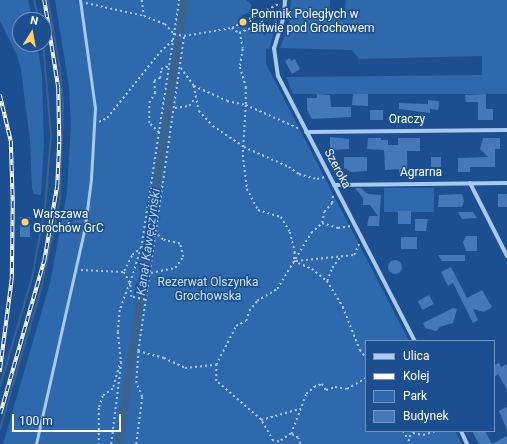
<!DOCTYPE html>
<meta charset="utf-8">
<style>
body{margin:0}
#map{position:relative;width:507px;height:444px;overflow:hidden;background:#1b4f8f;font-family:Roboto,sans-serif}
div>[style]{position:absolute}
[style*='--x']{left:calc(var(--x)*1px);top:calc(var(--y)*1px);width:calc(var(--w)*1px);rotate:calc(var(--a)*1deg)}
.green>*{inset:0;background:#2e69ad;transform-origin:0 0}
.stream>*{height:2px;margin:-1px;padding:0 1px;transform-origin:1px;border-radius:1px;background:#3c6290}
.canal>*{height:8px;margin:-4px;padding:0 4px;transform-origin:4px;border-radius:4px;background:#3c6290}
.building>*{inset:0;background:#4478b7;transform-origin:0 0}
.round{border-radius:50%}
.path>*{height:1.5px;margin-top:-0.75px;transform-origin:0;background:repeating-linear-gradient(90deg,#a9c9ee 0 2px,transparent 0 5px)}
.service>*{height:3px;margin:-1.5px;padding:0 1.5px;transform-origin:1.5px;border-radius:1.5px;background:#a9c9ee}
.minor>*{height:4px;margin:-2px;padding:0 2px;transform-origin:2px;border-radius:2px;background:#a9c9ee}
.rail>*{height:3.5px;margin-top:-1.75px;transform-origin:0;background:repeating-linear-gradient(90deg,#1b4f8f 0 6px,#fff 0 12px);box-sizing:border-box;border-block:1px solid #fff}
.dots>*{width:11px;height:11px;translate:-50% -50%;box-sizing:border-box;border:2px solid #1b4f8f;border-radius:50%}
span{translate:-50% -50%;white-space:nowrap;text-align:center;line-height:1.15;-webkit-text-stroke:3px #1b4f8f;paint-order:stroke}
.poi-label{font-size:12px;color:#fff}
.left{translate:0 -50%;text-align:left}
.street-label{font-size:12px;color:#fff}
.park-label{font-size:12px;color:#cfe3fa}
.water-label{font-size:13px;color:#b5d3f5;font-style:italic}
.legend{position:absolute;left:365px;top:340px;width:130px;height:92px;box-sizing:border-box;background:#1b4f8f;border:1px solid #7695bc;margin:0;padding:5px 7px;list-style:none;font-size:12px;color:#fff}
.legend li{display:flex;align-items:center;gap:8px;height:20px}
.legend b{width:20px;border:1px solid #7695bc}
.north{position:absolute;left:12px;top:12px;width:40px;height:40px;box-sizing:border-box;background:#1b4f8f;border:1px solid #7695bc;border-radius:50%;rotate:11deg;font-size:11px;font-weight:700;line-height:16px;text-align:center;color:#fff}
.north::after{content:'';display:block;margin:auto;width:14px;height:18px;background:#ffd166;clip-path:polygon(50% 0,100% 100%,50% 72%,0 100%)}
.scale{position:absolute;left:12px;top:414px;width:109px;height:18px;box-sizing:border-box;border:2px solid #fff;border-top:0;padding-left:5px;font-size:12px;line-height:14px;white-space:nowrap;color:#fff;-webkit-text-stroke:3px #1b4f8f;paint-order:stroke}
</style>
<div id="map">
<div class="green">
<i style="clip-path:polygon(0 0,28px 0,33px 20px,20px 20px,20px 44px,37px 44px,42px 75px,44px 144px,41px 195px,34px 194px,32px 188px,30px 141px,21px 70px,17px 55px,0 21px)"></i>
<i style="clip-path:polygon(55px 0,246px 0,251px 4px,252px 11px,241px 16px,248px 30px,260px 25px,264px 36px,273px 26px,275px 11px,281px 8px,269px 49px,266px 48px,266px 64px,409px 341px,366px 341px,366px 431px,455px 431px,462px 444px,3px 444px,50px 283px,67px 192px,71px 125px,69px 87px)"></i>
<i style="clip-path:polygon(291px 0,330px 0,330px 13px,345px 13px,346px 0,507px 0,507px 94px,293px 94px,286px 77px,482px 75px,482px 56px,359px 59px,352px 50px,280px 48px,289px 23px)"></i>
<i style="left:384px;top:188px;width:50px;height:24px"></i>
</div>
<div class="stream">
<i style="--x:34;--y:0;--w:21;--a:76"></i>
<i style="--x:0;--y:386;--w:113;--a:-73.5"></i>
<i style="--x:32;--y:278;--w:71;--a:-79.5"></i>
<i style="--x:45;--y:208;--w:73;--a:-85.3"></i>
<i style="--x:51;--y:135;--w:91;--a:-95"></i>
<i style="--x:0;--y:429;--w:150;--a:-73.7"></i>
<i style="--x:42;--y:285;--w:89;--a:-78.3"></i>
<i style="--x:60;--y:198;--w:95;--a:-88.2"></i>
<i style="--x:63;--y:103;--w:34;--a:-95"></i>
<i style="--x:60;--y:69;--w:70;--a:-99.9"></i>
</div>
<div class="canal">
<i style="--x:180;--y:30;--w:30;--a:-81"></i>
<i style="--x:119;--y:444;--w:408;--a:-81.7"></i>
</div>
<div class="building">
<i style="clip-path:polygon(290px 58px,291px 61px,295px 59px,300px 69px,292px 74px,285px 61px)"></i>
<i style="clip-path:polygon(317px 94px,330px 95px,331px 107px,351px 107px,351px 117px,312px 119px,307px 110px,307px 98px,317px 98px)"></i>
<i style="clip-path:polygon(353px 94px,368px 94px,368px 106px,352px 105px)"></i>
<i style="clip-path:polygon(486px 94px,486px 109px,493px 109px,493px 120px,478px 120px,478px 102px,466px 102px,465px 95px)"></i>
<i style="clip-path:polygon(428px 100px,439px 101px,438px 110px,430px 109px,430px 113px,399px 109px,399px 103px,428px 104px)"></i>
<i style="left:370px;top:110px;width:13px;height:10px"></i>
<i style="clip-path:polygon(330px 137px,349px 139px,349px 149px,330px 150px)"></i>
<i style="clip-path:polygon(368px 138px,381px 138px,381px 140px,388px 140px,388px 145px,398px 145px,398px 138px,420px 138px,420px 151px,407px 151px,407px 169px,399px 173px,399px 169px,385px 170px,384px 150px,367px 149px)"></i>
<i style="clip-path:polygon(483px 138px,500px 138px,500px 149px,495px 149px,495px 167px,470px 167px,470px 172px,458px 172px,458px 158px,488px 157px,480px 149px)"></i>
<i style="clip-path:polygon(344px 157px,367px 157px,367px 171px,352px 172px,344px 168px)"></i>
<i style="left:431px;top:157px;width:10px;height:10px"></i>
<i style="clip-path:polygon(355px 188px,361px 188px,368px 194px,381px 195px,379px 226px,367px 226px,369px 216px,378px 216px,370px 205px,363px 205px,363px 198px)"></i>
<i style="clip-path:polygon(462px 194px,464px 201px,462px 207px,438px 207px,439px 195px)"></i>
<i style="left:498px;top:194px;width:9px;height:13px"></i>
<i style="left:398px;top:211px;width:13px;height:13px"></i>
<i style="clip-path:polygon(458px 212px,473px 212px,477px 218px,462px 219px)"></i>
<i style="left:20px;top:217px;width:10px;height:20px"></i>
<i style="clip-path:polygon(415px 219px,428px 219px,426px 231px,415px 231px)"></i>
<i style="clip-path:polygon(466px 236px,477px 236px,477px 251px,466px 251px,463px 242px)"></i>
<i style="left:401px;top:237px;width:16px;height:12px"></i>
<i style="clip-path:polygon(438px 255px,465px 255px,465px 261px,442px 261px)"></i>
<i class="round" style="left:388px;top:260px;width:14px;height:14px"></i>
<i style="clip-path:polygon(451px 267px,467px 298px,482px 290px,492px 307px,484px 312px,473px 309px,478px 320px,473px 323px,453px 283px,448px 286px,441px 272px)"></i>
<i style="left:429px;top:295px;width:10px;height:13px;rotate:61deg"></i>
<i style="clip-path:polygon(453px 308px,457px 309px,453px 323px,440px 327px,436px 331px,425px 328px,423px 323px)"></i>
<i style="clip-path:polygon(499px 363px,501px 367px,507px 364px,507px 390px,498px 374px,494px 377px,494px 365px)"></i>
<i style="clip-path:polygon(507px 407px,507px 430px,499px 411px)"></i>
<i style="clip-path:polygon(472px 431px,485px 431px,492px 444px,507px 436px,507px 444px,479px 444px)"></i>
</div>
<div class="path">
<i style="--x:142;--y:0;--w:16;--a:83"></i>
<i style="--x:86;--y:3;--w:59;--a:12.6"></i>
<i style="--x:144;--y:16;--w:22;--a:21"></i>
<i style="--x:165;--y:24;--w:13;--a:48"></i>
<i style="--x:174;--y:34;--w:10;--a:11"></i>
<i style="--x:184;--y:36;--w:49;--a:-9.5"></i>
<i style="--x:232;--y:28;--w:9;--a:36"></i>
<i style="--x:239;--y:33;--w:15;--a:-23"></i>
<i style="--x:253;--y:27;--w:9;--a:-117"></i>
<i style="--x:249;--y:19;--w:34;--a:-27"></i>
<i style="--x:253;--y:27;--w:10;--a:-24"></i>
<i style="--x:262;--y:23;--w:10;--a:-114"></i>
<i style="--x:232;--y:28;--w:10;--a:-29"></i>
<i style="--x:240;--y:32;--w:17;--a:80"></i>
<i style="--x:243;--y:49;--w:18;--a:99"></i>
<i style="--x:240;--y:67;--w:21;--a:73"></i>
<i style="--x:246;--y:87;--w:18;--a:90"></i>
<i style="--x:246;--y:105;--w:57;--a:23.9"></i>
<i style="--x:181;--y:68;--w:22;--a:54"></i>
<i style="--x:194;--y:86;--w:25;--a:79"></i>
<i style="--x:199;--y:111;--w:21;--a:47"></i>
<i style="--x:213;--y:126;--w:37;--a:34"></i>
<i style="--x:244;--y:147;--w:49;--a:24"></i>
<i style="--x:289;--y:167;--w:12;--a:35"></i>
<i style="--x:299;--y:174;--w:19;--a:16"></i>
<i style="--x:317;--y:179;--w:8;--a:-14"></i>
<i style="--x:194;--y:86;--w:36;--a:24"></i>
<i style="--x:227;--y:101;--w:19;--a:12"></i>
<i style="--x:246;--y:105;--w:50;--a:93.4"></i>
<i style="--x:243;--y:155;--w:34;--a:83"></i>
<i style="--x:247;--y:189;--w:24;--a:62"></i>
<i style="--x:258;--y:210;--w:24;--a:17"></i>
<i style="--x:281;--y:217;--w:17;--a:59"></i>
<i style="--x:290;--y:232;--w:21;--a:76"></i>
<i style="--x:295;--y:252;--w:9;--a:96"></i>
<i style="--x:294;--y:261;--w:20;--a:24"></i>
<i style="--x:312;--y:269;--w:19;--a:39"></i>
<i style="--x:327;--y:281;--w:31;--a:58"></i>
<i style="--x:343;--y:307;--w:46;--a:68.4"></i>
<i style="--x:360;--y:350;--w:10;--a:53"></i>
<i style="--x:175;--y:108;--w:14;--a:-8"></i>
<i style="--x:189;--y:106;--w:11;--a:-52"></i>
<i style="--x:99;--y:122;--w:9;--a:-27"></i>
<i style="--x:107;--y:118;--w:85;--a:-51.2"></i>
<i style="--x:160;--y:52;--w:18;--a:-43"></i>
<i style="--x:159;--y:133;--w:14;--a:-135"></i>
<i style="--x:149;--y:123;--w:20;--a:-90"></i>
<i style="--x:149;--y:103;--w:12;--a:-59"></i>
<i style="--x:155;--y:93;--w:12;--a:-95"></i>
<i style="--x:154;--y:81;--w:7;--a:-27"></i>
<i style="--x:160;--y:78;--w:9;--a:-84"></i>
<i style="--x:161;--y:69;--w:9;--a:-21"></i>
<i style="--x:322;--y:223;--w:11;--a:-80"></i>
<i style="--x:324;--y:212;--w:12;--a:-48"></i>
<i style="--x:332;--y:203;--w:9;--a:-84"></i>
<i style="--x:296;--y:261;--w:58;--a:-5.9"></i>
<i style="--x:354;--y:255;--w:12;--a:-66"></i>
<i style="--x:81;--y:270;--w:43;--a:2.7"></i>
<i style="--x:124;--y:272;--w:13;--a:61"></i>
<i style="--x:130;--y:283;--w:29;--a:110"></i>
<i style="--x:120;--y:310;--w:22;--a:95"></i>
<i style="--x:118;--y:332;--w:29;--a:84"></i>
<i style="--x:121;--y:361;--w:29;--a:106"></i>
<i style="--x:113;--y:389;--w:12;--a:145"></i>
<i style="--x:103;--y:396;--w:13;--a:108"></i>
<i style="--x:99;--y:408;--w:36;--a:90"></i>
<i style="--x:124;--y:271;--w:18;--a:-63"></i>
<i style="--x:132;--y:255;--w:11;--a:-38"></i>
<i style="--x:151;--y:273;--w:25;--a:-12"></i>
<i style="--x:175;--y:268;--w:14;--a:-54"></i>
<i style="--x:183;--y:257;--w:13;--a:-103"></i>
<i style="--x:180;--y:244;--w:17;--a:-167"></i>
<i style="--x:163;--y:240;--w:9;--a:-139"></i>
<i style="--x:327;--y:281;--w:14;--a:-69"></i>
<i style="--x:332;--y:268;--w:14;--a:-54"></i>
<i style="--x:145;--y:300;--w:14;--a:-168"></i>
<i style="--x:131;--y:297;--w:14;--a:-94"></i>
<i style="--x:130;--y:283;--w:37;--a:-73"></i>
<i style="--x:141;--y:248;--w:251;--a:-81.3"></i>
<i style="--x:138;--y:351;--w:27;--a:15"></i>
<i style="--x:164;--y:358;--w:23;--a:25"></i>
<i style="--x:185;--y:368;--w:31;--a:-6"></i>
<i style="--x:261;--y:420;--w:40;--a:-16"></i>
<i style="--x:403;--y:431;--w:15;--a:58"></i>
<i style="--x:291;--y:434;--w:43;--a:-69.4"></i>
<i style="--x:306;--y:394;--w:11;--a:-41"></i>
<i style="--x:314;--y:387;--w:9;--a:-21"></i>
<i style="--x:322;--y:384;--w:7;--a:56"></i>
<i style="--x:326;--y:390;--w:9;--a:-18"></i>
<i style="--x:335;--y:387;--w:12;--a:9"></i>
<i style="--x:347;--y:389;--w:22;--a:-30"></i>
<i style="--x:409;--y:437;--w:6;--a:-45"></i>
<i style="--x:413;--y:433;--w:10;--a:11"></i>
<i style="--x:423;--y:435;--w:14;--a:-17"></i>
<i style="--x:111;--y:444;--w:82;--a:-83"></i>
<i style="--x:136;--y:444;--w:47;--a:-82.7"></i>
<i style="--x:142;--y:397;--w:15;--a:-113"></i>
<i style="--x:136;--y:383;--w:32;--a:-86"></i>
<i style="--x:138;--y:351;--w:318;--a:-81.7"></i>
<i style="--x:300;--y:444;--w:6;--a:-108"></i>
<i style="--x:298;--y:438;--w:8;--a:-150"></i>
<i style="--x:291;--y:434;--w:14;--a:146"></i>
<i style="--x:279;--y:442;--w:6;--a:-171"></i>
<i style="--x:273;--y:441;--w:24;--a:-120"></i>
<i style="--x:261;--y:420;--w:60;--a:-139.1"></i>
<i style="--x:216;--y:381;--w:16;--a:-90"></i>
<i style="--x:216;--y:365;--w:44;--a:-62.9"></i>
<i style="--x:236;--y:326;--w:11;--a:-27"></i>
<i style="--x:246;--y:321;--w:10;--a:-73"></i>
<i style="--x:249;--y:311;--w:13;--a:-51"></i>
<i style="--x:257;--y:301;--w:23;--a:-31"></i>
<i style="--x:277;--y:289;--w:66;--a:-58.7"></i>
<i style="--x:311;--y:233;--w:15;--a:-42"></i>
<i style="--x:322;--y:223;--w:17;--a:17"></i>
<i style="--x:338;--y:228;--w:13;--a:-9"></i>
</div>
<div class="service">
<i style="--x:36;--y:444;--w:223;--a:-77.3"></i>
<i style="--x:85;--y:226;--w:47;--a:-82.7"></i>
<i style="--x:91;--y:179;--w:71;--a:-86.8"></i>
<i style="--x:95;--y:108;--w:109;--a:-97.9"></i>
</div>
<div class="minor">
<i style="--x:285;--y:0;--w:16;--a:94"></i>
<i style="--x:284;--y:16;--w:34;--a:107"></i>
<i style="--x:274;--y:48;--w:28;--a:82"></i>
<i style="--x:278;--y:76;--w:298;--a:62.7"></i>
<i style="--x:306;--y:132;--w:201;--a:-0.6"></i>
<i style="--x:470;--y:183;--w:82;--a:63.1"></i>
<i style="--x:334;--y:185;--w:173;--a:-0.7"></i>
<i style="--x:461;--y:431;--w:14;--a:65"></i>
</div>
<div class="rail">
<i style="--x:0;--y:95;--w:47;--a:76.6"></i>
<i style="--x:11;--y:141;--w:61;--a:88.1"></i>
<i style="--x:13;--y:202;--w:77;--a:90.7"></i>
<i style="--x:12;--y:279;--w:94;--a:97.4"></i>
<i style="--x:0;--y:414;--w:159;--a:-74"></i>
<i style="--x:44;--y:261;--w:76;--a:-80.2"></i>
<i style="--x:57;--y:186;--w:44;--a:-87.4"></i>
<i style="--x:59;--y:142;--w:54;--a:-91.1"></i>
<i style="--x:58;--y:88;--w:89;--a:-99"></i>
</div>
<div class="dots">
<i style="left:243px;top:22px;background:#ffd166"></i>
<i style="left:25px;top:222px;background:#ffd166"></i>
</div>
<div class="poi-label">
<span class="left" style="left:251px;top:22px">Pomnik Poległych w<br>Bitwie pod Grochowem</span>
<span class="left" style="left:33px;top:222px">Warszawa<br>Grochów GrC</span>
</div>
<div class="street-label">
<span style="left:407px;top:120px">Oraczy</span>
<span style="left:337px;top:169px;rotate:62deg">Szeroka</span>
<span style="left:421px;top:173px">Agrarna</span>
</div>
<div class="park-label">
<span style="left:208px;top:290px">Rezerwat Olszynka<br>Grochowska</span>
</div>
<div class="water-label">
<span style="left:149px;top:242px;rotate:-82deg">Kanał Kawęczyński</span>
</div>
<ul class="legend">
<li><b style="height:5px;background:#a9c9ee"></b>Ulica</li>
<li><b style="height:5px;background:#fff"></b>Kolej</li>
<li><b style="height:11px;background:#2e69ad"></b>Park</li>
<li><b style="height:11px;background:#4478b7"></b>Budynek</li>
</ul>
<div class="north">N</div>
<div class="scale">100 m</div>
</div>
